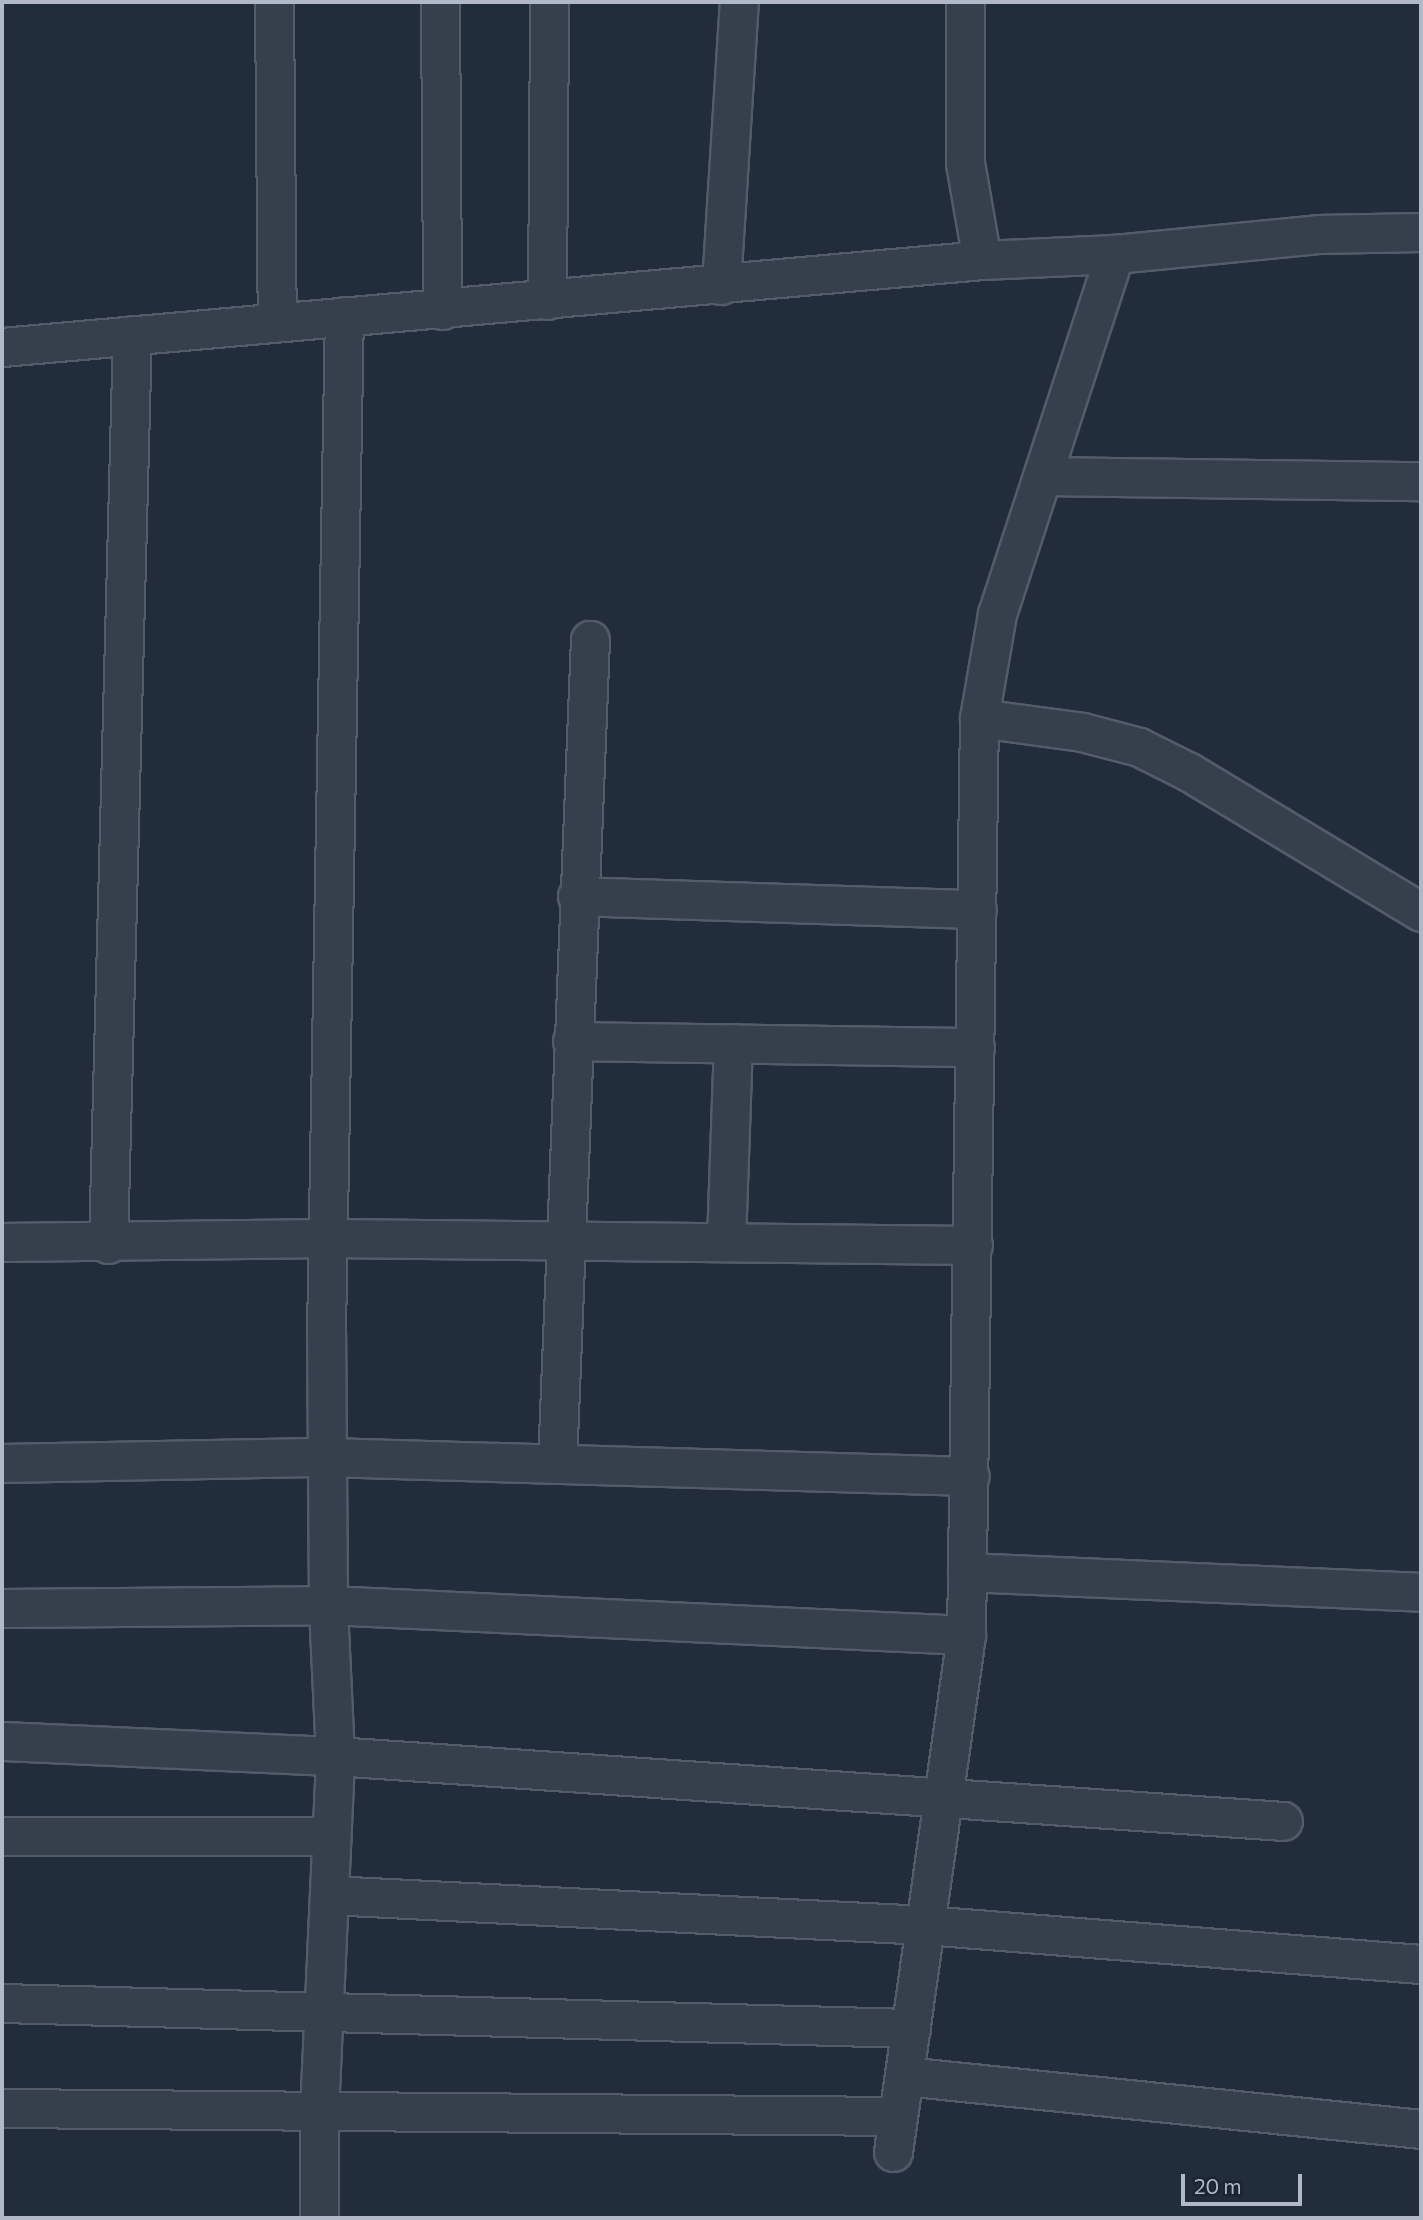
<!DOCTYPE html>
<style>
body{margin:0}
#map{position:relative;width:1423px;height:2220px;overflow:hidden;background:#222d3c;font-family:Commissioner,sans-serif}
div>[style]{position:absolute}
[style*='--x']{left:calc(var(--x)*1px);top:calc(var(--y)*1px);width:calc(var(--w)*1px);rotate:calc(var(--a)*1deg)}
.roads{filter:drop-shadow(2px 0 #545c6a) drop-shadow(-2px 0 #545c6a) drop-shadow(0 2px #545c6a) drop-shadow(0 -2px #545c6a)}
.street>*{height:37px;margin:-18.5px;padding:0 18.5px;transform-origin:18.5px;border-radius:18.5px;background:#363f4c}
span{translate:-50% -50%;white-space:nowrap;text-align:center;line-height:1.15;-webkit-text-stroke:6px #1b2431;paint-order:stroke}
.frame{position:absolute;inset:0;border:4px solid #b1b9c8;pointer-events:none}
.scale{position:absolute;left:1181px;top:2174px;width:121px;height:32px;box-sizing:border-box;border:4px solid #b1b9c8;border-top:0;padding-left:9px;font-size:21px;line-height:24px;white-space:nowrap;color:#b1b9c8;-webkit-text-stroke:5px #1b2431;paint-order:stroke}
</style>
<div id="map">
<div class="roads">
<div class="street">
<i style="--x:274;--y:2;--w:319;--a:89.5"></i>
<i style="--x:440;--y:2;--w:308;--a:89.6"></i>
<i style="--x:965;--y:2;--w:161;--a:90"></i>
<i style="--x:965;--y:163;--w:98;--a:80.1"></i>
<i style="--x:721;--y:285;--w:284;--a:-86.4"></i>
<i style="--x:547;--y:300;--w:298;--a:-89.6"></i>
<i style="--x:2;--y:347;--w:984;--a:-5.07"></i>
<i style="--x:982;--y:260;--w:133;--a:-2.6"></i>
<i style="--x:1115;--y:254;--w:204;--a:-5.6"></i>
<i style="--x:1318;--y:234;--w:103;--a:-1.1"></i>
<i style="--x:1043;--y:476;--w:378;--a:0.8"></i>
<i style="--x:979;--y:718;--w:104;--a:7.7"></i>
<i style="--x:1082;--y:732;--w:59;--a:14.7"></i>
<i style="--x:1139;--y:747;--w:56;--a:26.6"></i>
<i style="--x:1189;--y:772;--w:271;--a:31.1"></i>
<i style="--x:577;--y:896;--w:400;--a:1.9"></i>
<i style="--x:572;--y:1041;--w:403;--a:0.9"></i>
<i style="--x:2;--y:1242;--w:326;--a:-0.7"></i>
<i style="--x:328;--y:1238;--w:645;--a:0.62"></i>
<i style="--x:726;--y:1242;--w:199;--a:-88"></i>
<i style="--x:108;--y:1244;--w:909;--a:-88.49"></i>
<i style="--x:2;--y:1463;--w:325;--a:-1.1"></i>
<i style="--x:327;--y:1457;--w:643;--a:1.69"></i>
<i style="--x:557;--y:1464;--w:825;--a:-87.71"></i>
<i style="--x:967;--y:1572;--w:454;--a:2.5"></i>
<i style="--x:2;--y:1608;--w:326;--a:-0.5"></i>
<i style="--x:328;--y:1605;--w:639;--a:2.69"></i>
<i style="--x:2;--y:1741;--w:333;--a:2.6"></i>
<i style="--x:335;--y:1756;--w:950;--a:3.92"></i>
<i style="--x:2;--y:1836;--w:329;--a:0"></i>
<i style="--x:329;--y:1895;--w:597;--a:2.88"></i>
<i style="--x:925;--y:1925;--w:498;--a:4.5"></i>
<i style="--x:2;--y:2003;--w:909;--a:1.58"></i>
<i style="--x:904;--y:2076;--w:520;--a:5.85"></i>
<i style="--x:2;--y:2108;--w:896;--a:0.51"></i>
<i style="--x:893;--y:2152;--w:522;--a:-81.96"></i>
<i style="--x:966;--y:1635;--w:917;--a:-89.19"></i>
<i style="--x:979;--y:718;--w:106;--a:-80.2"></i>
<i style="--x:997;--y:614;--w:379;--a:-71.9"></i>
<i style="--x:319;--y:2218;--w:106;--a:-90"></i>
<i style="--x:319;--y:2112;--w:356;--a:-87.4"></i>
<i style="--x:335;--y:1756;--w:151;--a:-92.7"></i>
<i style="--x:328;--y:1605;--w:273;--a:-90.4"></i>
<i style="--x:326;--y:1332;--w:1016;--a:-88.99"></i>
</div>
</div>
<div class="frame"></div>
<div class="scale">20 m</div>
</div>
